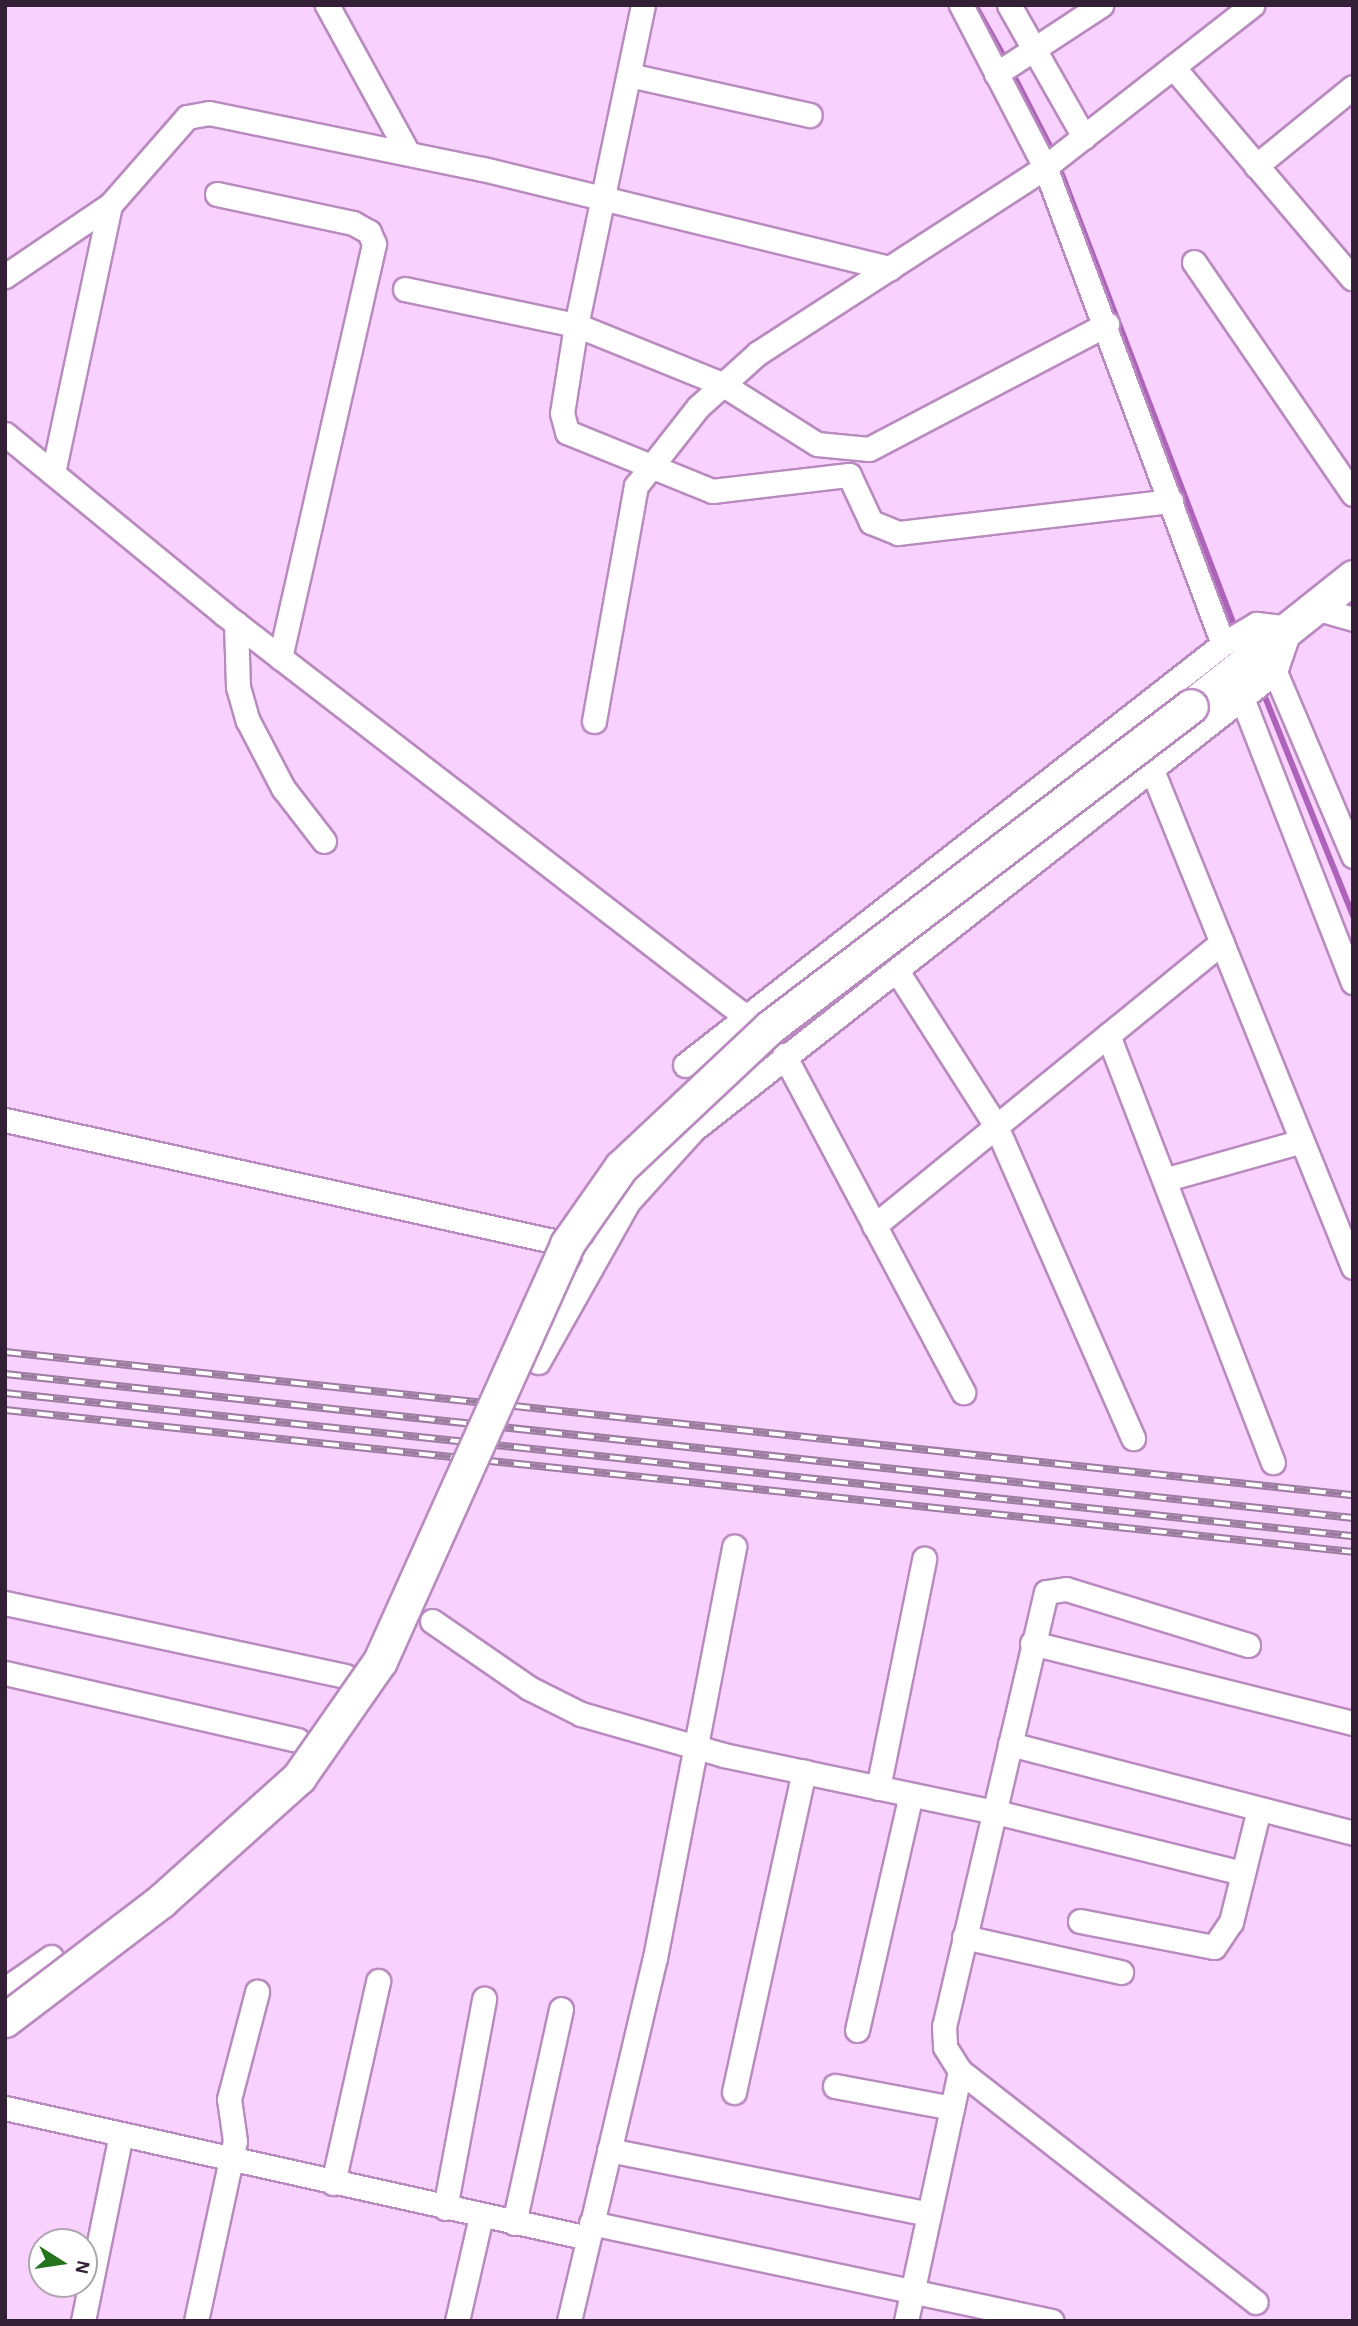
<!DOCTYPE html>
<style>
body{margin:0}
#map{position:relative;width:1358px;height:2326px;overflow:hidden;background:#f9d1fe;font-family:"Alegreya Sans",sans-serif}
div>[style]{position:absolute}
[style*='--x']{left:calc(var(--x)*1px);top:calc(var(--y)*1px);width:calc(var(--w)*1px);rotate:calc(var(--a)*1deg)}
.stream>*{height:6px;margin:-3px;padding:0 3px;transform-origin:3px;border-radius:3px;background:#ad63b9}
.roads{filter:drop-shadow(2px 0 #b98abf) drop-shadow(-2px 0 #b98abf) drop-shadow(0 2px #b98abf) drop-shadow(0 -2px #b98abf)}
.street>*{height:23px;margin:-11.5px;padding:0 11.5px;transform-origin:11.5px;border-radius:11.5px;background:#fff}
.secondary>*{height:33px;margin:-16.5px;padding:0 16.5px;transform-origin:16.5px;border-radius:16.5px;background:#fff}
.rail>*{height:8px;margin-top:-4px;transform-origin:0;background:repeating-linear-gradient(90deg,#fff 0 16px,#9b7d9f 0 32px);box-sizing:border-box;border-block:2px solid #9b7d9f}
.bridges{filter:drop-shadow(2px 0 #b98abf) drop-shadow(-2px 0 #b98abf) drop-shadow(0 2px #b98abf) drop-shadow(0 -2px #b98abf)}
.secondary-bridge>*{height:33px;margin:-16.5px;padding:0 16.5px;transform-origin:16.5px;border-radius:16.5px;background:#fff}
span{translate:-50% -50%;white-space:nowrap;text-align:center;line-height:1.15;-webkit-text-stroke:6px #fff;paint-order:stroke}
.frame{position:absolute;inset:0;border:7px solid #332036;pointer-events:none}
.north{position:absolute;left:28px;top:2228px;width:70px;height:70px;box-sizing:border-box;background:#fff;border:2px solid #ada6af;border-radius:50%;rotate:102deg;font-size:19px;font-weight:700;line-height:28px;text-align:center;color:#332036}
.north::after{content:'';display:block;margin:auto;width:24px;height:32px;background:#23741d;clip-path:polygon(50% 0,100% 100%,50% 72%,0 100%)}
</style>
<div id="map">
<div class="stream">
<i style="--x:975;--y:5;--w:63;--a:60.6"></i>
<i style="--x:1011;--y:70;--w:94;--a:62.9"></i>
<i style="--x:1058;--y:164;--w:500;--a:69.1"></i>
<i style="--x:1261;--y:687;--w:247;--a:68.1"></i>
</div>
<div class="roads">
<div class="street">
<i style="--x:327;--y:5;--w:169;--a:61.3"></i>
<i style="--x:643;--y:5;--w:327;--a:101.8"></i>
<i style="--x:576;--y:325;--w:89;--a:99"></i>
<i style="--x:562;--y:413;--w:20;--a:75"></i>
<i style="--x:567;--y:432;--w:157;--a:22.1"></i>
<i style="--x:712;--y:491;--w:138;--a:-6.7"></i>
<i style="--x:849;--y:475;--w:52;--a:64.9"></i>
<i style="--x:871;--y:522;--w:29;--a:22"></i>
<i style="--x:898;--y:533;--w:275;--a:-6.7"></i>
<i style="--x:961;--y:5;--w:182;--a:62.6"></i>
<i style="--x:1045;--y:167;--w:509;--a:69.54"></i>
<i style="--x:1009;--y:5;--w:152;--a:60.4"></i>
<i style="--x:1173;--y:67;--w:277;--a:49.7"></i>
<i style="--x:996;--y:74;--w:126;--a:-33.3"></i>
<i style="--x:629;--y:75;--w:185;--a:12.5"></i>
<i style="--x:1256;--y:166;--w:125;--a:-39.2"></i>
<i style="--x:217;--y:194;--w:139;--a:12"></i>
<i style="--x:353;--y:223;--w:18;--a:29"></i>
<i style="--x:369;--y:232;--w:13;--a:67"></i>
<i style="--x:374;--y:244;--w:424;--a:102.8"></i>
<i style="--x:1194;--y:262;--w:281;--a:55.6"></i>
<i style="--x:5;--y:276;--w:127;--a:-34.1"></i>
<i style="--x:110;--y:205;--w:117;--a:-48.8"></i>
<i style="--x:187;--y:117;--w:22;--a:-10"></i>
<i style="--x:209;--y:113;--w:280;--a:11.6"></i>
<i style="--x:483;--y:169;--w:419;--a:13.7"></i>
<i style="--x:405;--y:289;--w:175;--a:11.9"></i>
<i style="--x:576;--y:325;--w:157;--a:22"></i>
<i style="--x:722;--y:384;--w:112;--a:32.3"></i>
<i style="--x:817;--y:444;--w:52;--a:5.5"></i>
<i style="--x:869;--y:449;--w:269;--a:-27.7"></i>
<i style="--x:5;--y:434;--w:283;--a:39.4"></i>
<i style="--x:224;--y:614;--w:659;--a:37.67"></i>
<i style="--x:53;--y:473;--w:274;--a:-78"></i>
<i style="--x:1315;--y:608;--w:40;--a:16"></i>
<i style="--x:236;--y:623;--w:64;--a:88.2"></i>
<i style="--x:238;--y:687;--w:35;--a:74"></i>
<i style="--x:248;--y:721;--w:76;--a:62.4"></i>
<i style="--x:283;--y:788;--w:67;--a:52.3"></i>
<i style="--x:1275;--y:672;--w:200;--a:67"></i>
<i style="--x:1242;--y:698;--w:305;--a:68.7"></i>
<i style="--x:594;--y:721;--w:239;--a:-79.9"></i>
<i style="--x:636;--y:486;--w:100;--a:-51.9"></i>
<i style="--x:698;--y:407;--w:81;--a:-42"></i>
<i style="--x:758;--y:353;--w:342;--a:-32.9"></i>
<i style="--x:1045;--y:167;--w:263;--a:-38"></i>
<i style="--x:1152;--y:770;--w:536;--a:67.98"></i>
<i style="--x:897;--y:971;--w:184;--a:57.4"></i>
<i style="--x:996;--y:1126;--w:341;--a:66.3"></i>
<i style="--x:1108;--y:1035;--w:458;--a:68.9"></i>
<i style="--x:784;--y:1055;--w:382;--a:62"></i>
<i style="--x:5;--y:1120;--w:589;--a:12.45"></i>
<i style="--x:1167;--y:1179;--w:140;--a:-15.7"></i>
<i style="--x:874;--y:1226;--w:449;--a:-39.2"></i>
<i style="--x:538;--y:1362;--w:184;--a:-60.6"></i>
<i style="--x:628;--y:1202;--w:97;--a:-47.9"></i>
<i style="--x:693;--y:1130;--w:741;--a:-38.2"></i>
<i style="--x:1275;--y:672;--w:46;--a:-71.2"></i>
<i style="--x:1290;--y:628;--w:34;--a:-173"></i>
<i style="--x:1256;--y:624;--w:39;--a:149"></i>
<i style="--x:1223;--y:644;--w:683;--a:141.96"></i>
<i style="--x:5;--y:1603;--w:348;--a:12.1"></i>
<i style="--x:432;--y:1621;--w:118;--a:34.6"></i>
<i style="--x:529;--y:1688;--w:58;--a:26.6"></i>
<i style="--x:581;--y:1714;--w:149;--a:16"></i>
<i style="--x:724;--y:1755;--w:282;--a:11.9"></i>
<i style="--x:1000;--y:1813;--w:250;--a:13.9"></i>
<i style="--x:1032;--y:1643;--w:331;--a:14"></i>
<i style="--x:1248;--y:1645;--w:190;--a:-162.9"></i>
<i style="--x:1066;--y:1589;--w:20;--a:171"></i>
<i style="--x:1046;--y:1592;--w:446;--a:103.2"></i>
<i style="--x:944;--y:2026;--w:21;--a:87"></i>
<i style="--x:945;--y:2047;--w:28;--a:58"></i>
<i style="--x:960;--y:2071;--w:375;--a:38"></i>
<i style="--x:5;--y:1673;--w:300;--a:12.9"></i>
<i style="--x:1010;--y:1744;--w:354;--a:14.5"></i>
<i style="--x:878;--y:1788;--w:234;--a:-78.6"></i>
<i style="--x:1080;--y:1921;--w:136;--a:11"></i>
<i style="--x:1214;--y:1947;--w:30;--a:-56"></i>
<i style="--x:1231;--y:1922;--w:116;--a:-76.1"></i>
<i style="--x:964;--y:1937;--w:161;--a:12.6"></i>
<i style="--x:5;--y:1989;--w:56;--a:-34.8"></i>
<i style="--x:857;--y:2030;--w:241;--a:-77.1"></i>
<i style="--x:835;--y:2086;--w:119;--a:10.6"></i>
<i style="--x:734;--y:2092;--w:328;--a:-77.7"></i>
<i style="--x:5;--y:2108;--w:597;--a:12.57"></i>
<i style="--x:609;--y:2150;--w:326;--a:11.3"></i>
<i style="--x:333;--y:2183;--w:207;--a:-77.4"></i>
<i style="--x:445;--y:2208;--w:213;--a:-79.4"></i>
<i style="--x:514;--y:2223;--w:219;--a:-77.6"></i>
<i style="--x:591;--y:2223;--w:471;--a:12"></i>
<i style="--x:83;--y:2321;--w:190;--a:-78.5"></i>
<i style="--x:196;--y:2321;--w:184;--a:-77.8"></i>
<i style="--x:235;--y:2141;--w:42;--a:-98.1"></i>
<i style="--x:229;--y:2099;--w:111;--a:-75.3"></i>
<i style="--x:457;--y:2321;--w:108;--a:-77.1"></i>
<i style="--x:569;--y:2321;--w:373;--a:-76.7"></i>
<i style="--x:655;--y:1958;--w:419;--a:-79.1"></i>
<i style="--x:906;--y:2321;--w:256;--a:-77.8"></i>
</div>
<div class="secondary">
<i style="--x:1191;--y:706;--w:207;--a:-38.5"></i>
</div>
</div>
<div class="rail">
<i style="--x:5;--y:1352;--w:1356;--a:6.06"></i>
<i style="--x:5;--y:1374;--w:1356;--a:6.1"></i>
<i style="--x:5;--y:1393;--w:1356;--a:6.06"></i>
<i style="--x:5;--y:1410;--w:1355;--a:6.01"></i>
</div>
<div class="bridges">
<div class="secondary-bridge">
<i style="--x:5;--y:2020;--w:196;--a:-37.3"></i>
<i style="--x:161;--y:1901;--w:186;--a:-41.9"></i>
<i style="--x:299;--y:1777;--w:141;--a:-55.1"></i>
<i style="--x:380;--y:1661;--w:457;--a:-65.8"></i>
<i style="--x:567;--y:1244;--w:94;--a:-55"></i>
<i style="--x:621;--y:1167;--w:204;--a:-43.2"></i>
<i style="--x:770;--y:1027;--w:529;--a:-37.32"></i>
</div>
</div>
<div class="frame"></div>
<div class="north">N</div>
</div>
